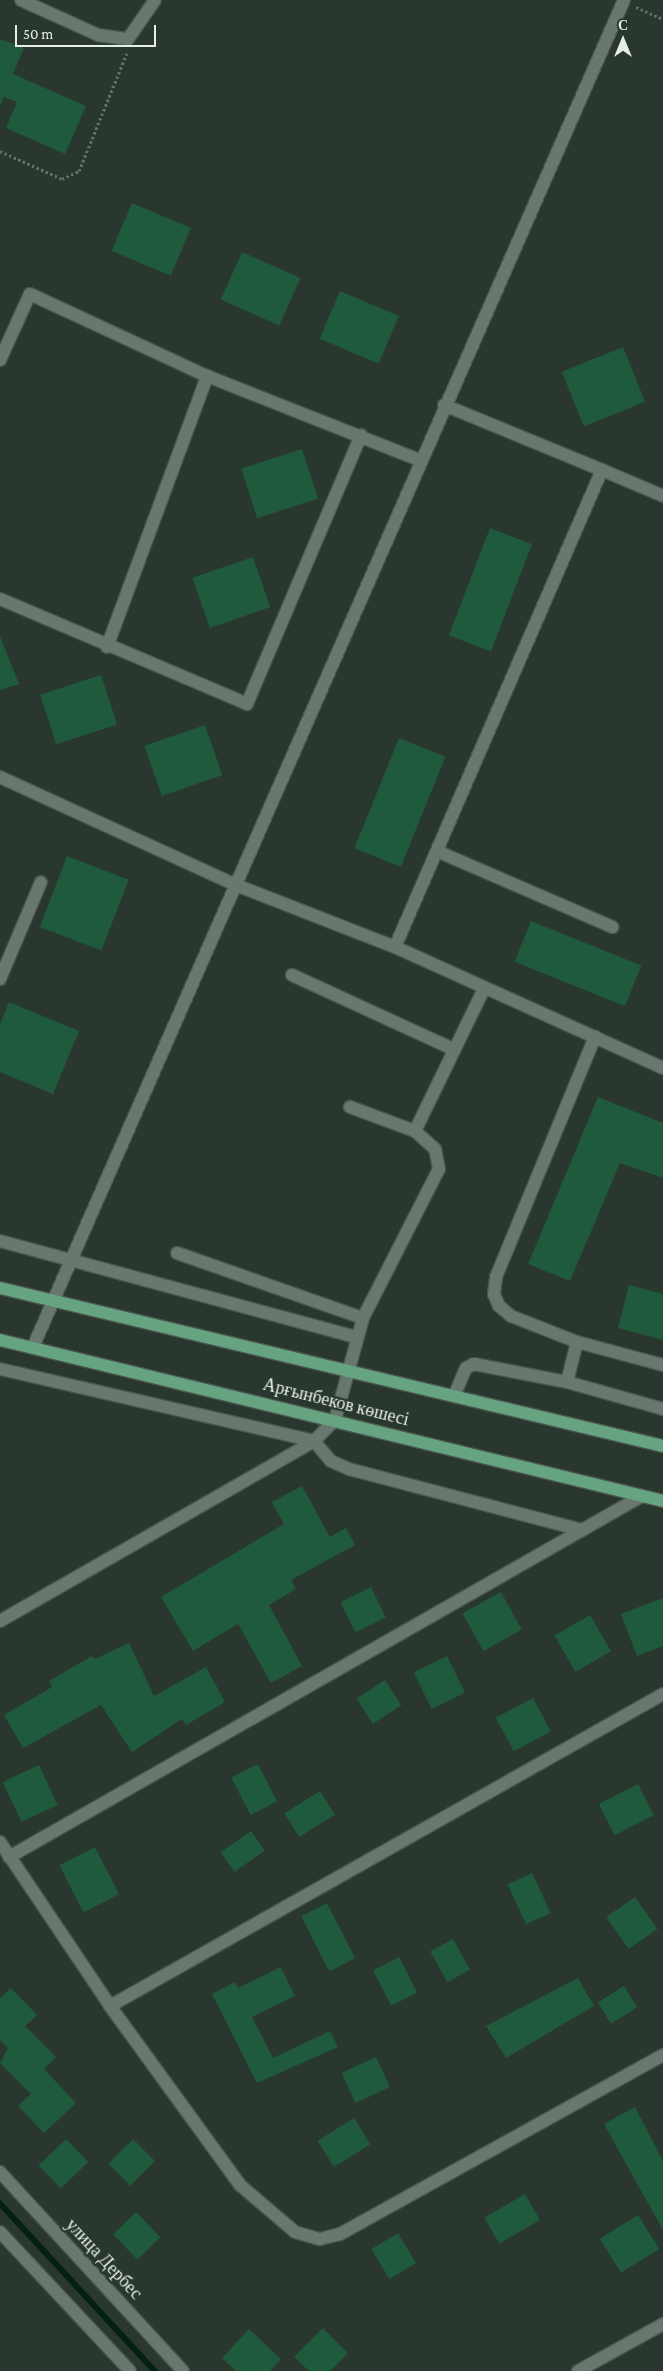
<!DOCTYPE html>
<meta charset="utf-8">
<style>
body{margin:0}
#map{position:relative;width:663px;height:2371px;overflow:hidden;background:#29372f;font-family:"Crimson Pro",serif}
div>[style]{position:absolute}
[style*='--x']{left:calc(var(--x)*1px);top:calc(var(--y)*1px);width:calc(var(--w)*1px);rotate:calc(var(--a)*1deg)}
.stream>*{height:5.5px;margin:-2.75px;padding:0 2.75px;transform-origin:2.75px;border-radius:2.75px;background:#032112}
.building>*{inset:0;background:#205a3d;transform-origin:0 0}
.path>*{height:3px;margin-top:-1.5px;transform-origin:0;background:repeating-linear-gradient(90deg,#64716a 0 2.5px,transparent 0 5px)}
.roads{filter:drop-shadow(1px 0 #48544d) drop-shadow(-1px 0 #48544d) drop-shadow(0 1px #48544d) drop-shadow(0 -1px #48544d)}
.minor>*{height:12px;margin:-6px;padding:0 6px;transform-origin:6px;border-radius:6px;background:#68786e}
.major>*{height:12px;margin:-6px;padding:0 6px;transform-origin:6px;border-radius:6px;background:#65a381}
span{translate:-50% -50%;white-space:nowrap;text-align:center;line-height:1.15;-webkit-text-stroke:4.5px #29372f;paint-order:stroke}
.street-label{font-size:18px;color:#e5eee8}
.north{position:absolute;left:598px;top:15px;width:50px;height:50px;-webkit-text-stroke:4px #29372f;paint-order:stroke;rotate:0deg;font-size:14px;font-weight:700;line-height:20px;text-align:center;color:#e5eee8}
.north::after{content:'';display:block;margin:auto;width:18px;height:22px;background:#e5eee8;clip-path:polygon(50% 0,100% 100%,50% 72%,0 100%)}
.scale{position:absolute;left:15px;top:25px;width:141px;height:22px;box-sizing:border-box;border:2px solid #e5eee8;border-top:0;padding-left:6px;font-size:15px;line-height:18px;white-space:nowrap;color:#e5eee8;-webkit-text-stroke:4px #29372f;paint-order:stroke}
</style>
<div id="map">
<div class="stream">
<i style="--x:0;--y:2203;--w:229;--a:47.3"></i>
</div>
<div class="building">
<i style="clip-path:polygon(0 39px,24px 48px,13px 74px,86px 106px,65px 154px,6px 128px,17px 102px,4px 97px,0 106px)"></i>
<i style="left:132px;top:203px;width:64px;height:52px;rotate:23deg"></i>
<i style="left:242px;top:252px;width:64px;height:52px;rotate:24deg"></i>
<i style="left:340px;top:291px;width:64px;height:52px;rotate:23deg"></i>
<i style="left:623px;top:347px;width:59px;height:66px;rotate:68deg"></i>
<i style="left:302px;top:449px;width:52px;height:64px;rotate:72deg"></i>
<i style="left:490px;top:528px;width:45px;height:115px;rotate:21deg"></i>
<i style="left:253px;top:557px;width:53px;height:64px;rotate:71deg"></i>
<i style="clip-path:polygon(0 636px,19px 684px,0 690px)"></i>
<i style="left:101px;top:675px;width:52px;height:64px;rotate:72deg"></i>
<i style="left:205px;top:725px;width:53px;height:64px;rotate:71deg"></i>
<i style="left:399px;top:738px;width:50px;height:119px;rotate:22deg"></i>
<i style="left:67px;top:856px;width:66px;height:76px;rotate:21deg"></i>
<i style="left:531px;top:921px;width:119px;height:44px;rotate:22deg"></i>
<i style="clip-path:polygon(9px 1002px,79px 1031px,53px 1094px,0 1072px,0 1024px)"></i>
<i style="clip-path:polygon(598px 1097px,663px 1123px,663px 1178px,620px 1163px,570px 1281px,528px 1264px)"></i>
<i style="clip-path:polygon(629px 1285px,663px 1294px,663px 1340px,618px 1328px)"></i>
<i style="clip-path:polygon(302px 1486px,330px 1537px,346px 1528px,355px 1545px,291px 1580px,296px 1589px,269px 1605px,302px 1666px,271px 1683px,238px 1624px,193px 1651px,161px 1597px,284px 1524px,272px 1502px)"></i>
<i style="left:371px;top:1587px;width:34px;height:34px;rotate:64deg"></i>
<i style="left:501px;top:1592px;width:43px;height:44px;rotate:61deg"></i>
<i style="clip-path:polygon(663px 1598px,663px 1646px,637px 1656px,621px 1614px)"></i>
<i style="left:590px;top:1615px;width:42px;height:41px;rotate:60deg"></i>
<i style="clip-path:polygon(129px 1643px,154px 1696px,206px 1667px,225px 1702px,186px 1725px,182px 1719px,132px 1752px,101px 1705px,23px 1748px,4px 1715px,52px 1687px,49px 1681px,92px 1656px,95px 1659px)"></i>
<i style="left:447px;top:1656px;width:41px;height:37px;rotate:64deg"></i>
<i style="left:385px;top:1680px;width:30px;height:34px;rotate:57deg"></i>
<i style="left:533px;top:1698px;width:38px;height:42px;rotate:62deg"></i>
<i style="left:258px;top:1764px;width:42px;height:30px;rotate:63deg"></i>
<i style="left:39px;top:1765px;width:44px;height:40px;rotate:65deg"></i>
<i style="left:638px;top:1784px;width:35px;height:44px;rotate:63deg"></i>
<i style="left:320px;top:1791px;width:28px;height:42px;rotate:58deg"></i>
<i style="left:251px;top:1831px;width:24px;height:37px;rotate:55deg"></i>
<i style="left:95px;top:1847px;width:53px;height:40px;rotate:63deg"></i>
<i style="left:532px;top:1873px;width:44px;height:27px;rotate:65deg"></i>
<i style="left:635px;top:1897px;width:39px;height:35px;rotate:55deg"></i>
<i style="left:327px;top:1903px;width:62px;height:29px;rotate:63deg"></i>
<i style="left:453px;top:1939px;width:35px;height:26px;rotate:61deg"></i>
<i style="left:399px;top:1957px;width:40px;height:29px;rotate:63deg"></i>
<i style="clip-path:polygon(281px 1967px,295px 1996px,252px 2017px,273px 2058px,330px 2031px,338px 2047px,257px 2083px,212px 1994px,235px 1982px,238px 1988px)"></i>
<i style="clip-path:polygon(578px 1978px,594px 2006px,506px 2058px,486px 2026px)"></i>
<i style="left:624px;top:1986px;width:25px;height:31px;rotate:58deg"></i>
<i style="clip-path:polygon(11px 1988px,37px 2015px,25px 2026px,56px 2057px,44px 2069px,76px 2103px,44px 2133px,18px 2106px,31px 2094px,0 2063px,8px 2048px,0 2040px,0 1998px)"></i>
<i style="left:376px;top:2057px;width:33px;height:38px;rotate:65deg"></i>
<i style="clip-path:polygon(635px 2107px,663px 2161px,663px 2230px,604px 2124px)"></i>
<i style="left:354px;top:2118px;width:31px;height:43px;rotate:58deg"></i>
<i style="left:66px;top:2139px;width:32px;height:38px;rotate:46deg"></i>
<i style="left:133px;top:2139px;width:31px;height:35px;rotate:45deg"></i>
<i style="left:525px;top:2194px;width:30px;height:47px;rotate:60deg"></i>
<i style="left:136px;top:2212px;width:35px;height:32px;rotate:46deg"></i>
<i style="left:638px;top:2215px;width:40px;height:45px;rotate:58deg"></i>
<i style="left:398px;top:2233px;width:35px;height:31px;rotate:59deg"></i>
<i style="clip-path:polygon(323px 2328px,348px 2353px,330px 2371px,309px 2371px,294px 2357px)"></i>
<i style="clip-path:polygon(249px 2329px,281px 2359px,270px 2371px,236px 2371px,222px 2358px)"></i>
</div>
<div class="path">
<i style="--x:636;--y:7;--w:30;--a:24"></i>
<i style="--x:0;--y:151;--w:68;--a:24.3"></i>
<i style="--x:62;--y:179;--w:19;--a:-25"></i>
<i style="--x:79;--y:171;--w:127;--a:-67.9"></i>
</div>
<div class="roads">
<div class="minor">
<i style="--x:21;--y:0;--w:85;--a:24.4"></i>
<i style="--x:98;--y:35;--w:30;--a:8"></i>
<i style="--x:128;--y:39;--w:47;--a:-55.3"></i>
<i style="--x:0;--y:360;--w:72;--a:-65.6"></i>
<i style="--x:30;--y:294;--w:195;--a:24.9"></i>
<i style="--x:207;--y:376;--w:228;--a:21.6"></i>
<i style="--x:444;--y:405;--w:171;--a:22.4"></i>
<i style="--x:663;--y:496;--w:66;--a:-156.9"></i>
<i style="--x:602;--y:470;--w:520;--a:113.46"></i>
<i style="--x:395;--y:947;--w:294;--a:24.3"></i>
<i style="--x:0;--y:599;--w:268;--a:23"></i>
<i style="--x:247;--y:704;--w:292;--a:-67"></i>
<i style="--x:107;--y:647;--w:289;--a:-69.7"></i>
<i style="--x:0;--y:777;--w:260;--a:24.6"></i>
<i style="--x:236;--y:885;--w:171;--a:21.3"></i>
<i style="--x:439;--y:852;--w:189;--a:23.4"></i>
<i style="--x:292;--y:975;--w:179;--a:24.7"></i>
<i style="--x:0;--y:979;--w:105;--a:-67.1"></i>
<i style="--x:350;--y:1107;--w:69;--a:20.3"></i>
<i style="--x:0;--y:1241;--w:369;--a:15.1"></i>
<i style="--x:177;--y:1253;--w:197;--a:19.3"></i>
<i style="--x:577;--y:1342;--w:89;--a:15"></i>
<i style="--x:33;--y:1347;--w:1471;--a:-66.31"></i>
<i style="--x:0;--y:1369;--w:322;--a:12.9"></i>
<i style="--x:314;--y:1441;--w:26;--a:50"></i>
<i style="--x:331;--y:1461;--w:20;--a:24"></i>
<i style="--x:349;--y:1469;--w:241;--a:14.7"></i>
<i style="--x:567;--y:1382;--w:100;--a:15.7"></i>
<i style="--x:454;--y:1396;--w:30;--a:-67"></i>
<i style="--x:466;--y:1368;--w:9;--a:-27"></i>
<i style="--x:474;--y:1364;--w:95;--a:11"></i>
<i style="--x:567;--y:1382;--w:41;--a:-76"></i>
<i style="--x:577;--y:1342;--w:71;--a:-158.5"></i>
<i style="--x:511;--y:1316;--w:16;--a:-140"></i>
<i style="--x:499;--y:1306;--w:13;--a:-113"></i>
<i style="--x:494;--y:1294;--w:17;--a:-83"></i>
<i style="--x:496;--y:1277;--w:260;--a:-67.6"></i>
<i style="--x:0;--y:1621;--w:362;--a:-29.8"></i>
<i style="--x:314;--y:1441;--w:30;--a:-45"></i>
<i style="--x:335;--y:1420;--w:106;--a:-74.6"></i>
<i style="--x:363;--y:1318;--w:167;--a:-63"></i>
<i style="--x:439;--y:1169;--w:20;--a:-101"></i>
<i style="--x:435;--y:1149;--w:27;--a:-138"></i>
<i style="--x:415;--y:1131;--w:158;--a:-64.1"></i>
<i style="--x:0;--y:1842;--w:197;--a:56.1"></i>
<i style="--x:110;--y:2006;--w:221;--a:54"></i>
<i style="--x:240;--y:2185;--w:72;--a:40.5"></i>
<i style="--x:295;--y:2232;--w:26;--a:16"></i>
<i style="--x:320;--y:2239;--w:21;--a:-14"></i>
<i style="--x:340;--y:2234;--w:369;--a:-29"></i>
<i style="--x:9;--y:1857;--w:729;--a:-29.7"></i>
<i style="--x:110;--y:2006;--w:635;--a:-29.43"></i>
<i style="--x:0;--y:2172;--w:270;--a:47.4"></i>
<i style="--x:0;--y:2232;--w:190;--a:46.9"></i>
<i style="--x:578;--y:2371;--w:97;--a:-28.9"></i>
</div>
<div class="major">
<i style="--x:0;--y:1288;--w:682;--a:13.4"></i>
<i style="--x:0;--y:1340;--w:682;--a:13.65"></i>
</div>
</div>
<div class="street-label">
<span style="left:336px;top:1402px;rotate:14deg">Арғынбеков көшесі</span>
<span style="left:104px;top:2259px;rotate:47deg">улица Дербес</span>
</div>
<div class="north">С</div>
<div class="scale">50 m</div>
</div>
